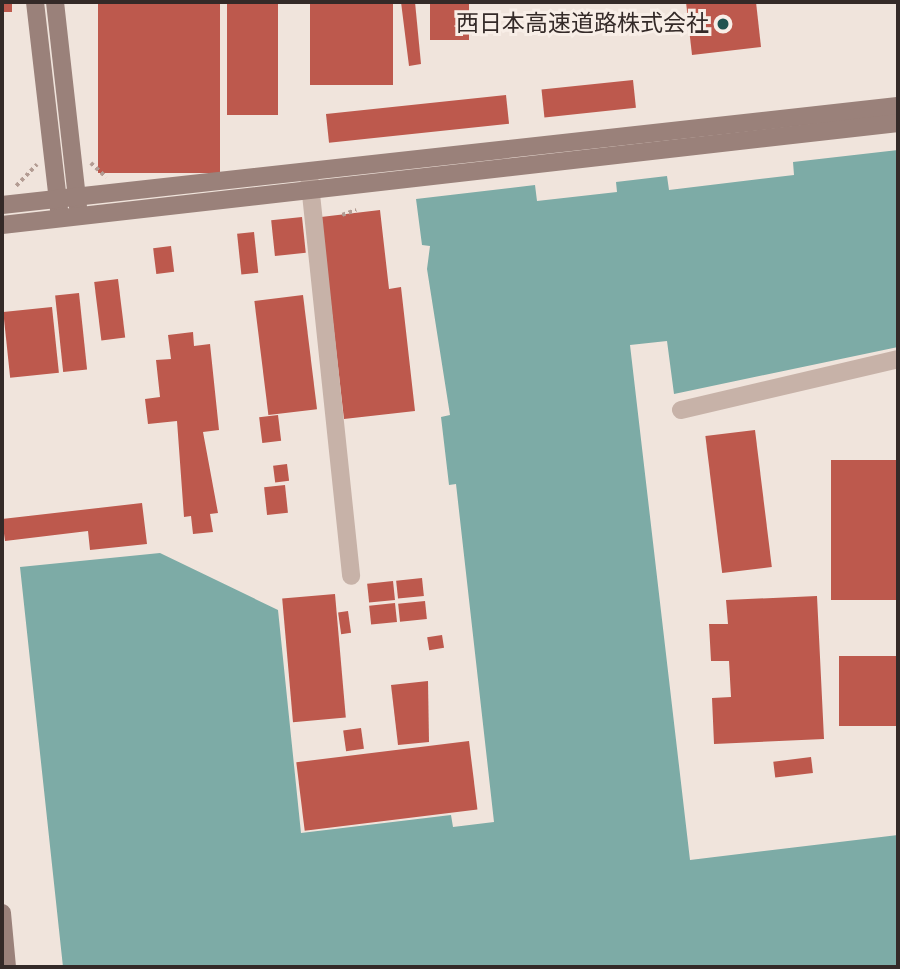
<!DOCTYPE html>
<meta charset="utf-8">
<style>
body{margin:0}
#map{position:relative;width:900px;height:969px;overflow:hidden;background:#f0e4dc;font-family:"Roboto Condensed","Noto Sans JP",sans-serif}
div>[style]{position:absolute}
[style*='--x']{left:calc(var(--x)*1px);top:calc(var(--y)*1px);width:calc(var(--w)*1px);rotate:calc(var(--a)*1deg)}
.water>*{inset:0;background:#7daba6}
.building>*{inset:0;background:#bd594d;transform-origin:0 0}
.path>*{height:3.5px;margin-top:-1.75px;transform-origin:0;background:repeating-linear-gradient(90deg,#b39c93 0 3.5px,transparent 0 7px)}
.street>*{height:18px;margin:-9px;padding:0 9px;transform-origin:9px;border-radius:9px;background:#c7b2a8}
.secondary>*{height:18px;margin:-9px;padding:0 9px;transform-origin:9px;border-radius:9px;background:#9a817a}
.dots>*{width:19px;height:19px;translate:-50% -50%;box-sizing:border-box;border:4px solid #f8eee7;border-radius:50%}
span{translate:-50% -50%;white-space:nowrap;text-align:center;line-height:1.15;-webkit-text-stroke:6px #f8eee7;paint-order:stroke}
.poi-label{font-size:23px;color:#342a28}
.right{translate:-100% -50%;text-align:right}
.frame{position:absolute;inset:0;border:4px solid #342a28;pointer-events:none}
</style>
<div id="map">
<div class="water">
<i style="clip-path:polygon(898px 150px,898px 347px,674px 394px,667px 341px,630px 345px,690px 860px,898px 835px,898px 967px,63px 967px,20px 567px,160px 553px,278px 610px,301px 833px,451px 815px,453px 827px,494px 822px,456px 484px,449px 485px,441px 417px,450px 415px,427px 269px,430px 246px,422px 245px,416px 199px,535px 185px,537px 201px,617px 192px,616px 182px,667px 176px,669px 190px,794px 175px,793px 162px)"></i>
</div>
<div class="building">
<i style="left:3px;top:2px;width:9px;height:10px"></i>
<i style="left:98px;top:2px;width:122px;height:171px"></i>
<i style="left:227px;top:2px;width:51px;height:113px"></i>
<i style="left:310px;top:2px;width:83px;height:83px"></i>
<i style="clip-path:polygon(401px 2px,415px 2px,421px 64px,409px 66px)"></i>
<i style="left:430px;top:2px;width:39px;height:38px"></i>
<i style="clip-path:polygon(686px 2px,756px 2px,761px 47px,692px 55px)"></i>
<i style="left:633px;top:80px;width:28px;height:92px;rotate:84deg"></i>
<i style="left:506px;top:95px;width:29px;height:181px;rotate:84deg"></i>
<i style="clip-path:polygon(380px 210px,389px 289px,401px 287px,415px 411px,344px 419px,321px 217px)"></i>
<i style="left:302px;top:217px;width:36px;height:31px;rotate:84deg"></i>
<i style="left:254px;top:232px;width:41px;height:17px;rotate:84deg"></i>
<i style="left:171px;top:246px;width:26px;height:18px;rotate:83deg"></i>
<i style="left:118px;top:279px;width:59px;height:24px;rotate:83deg"></i>
<i style="left:79px;top:293px;width:77px;height:24px;rotate:84deg"></i>
<i style="left:303px;top:295px;width:115px;height:49px;rotate:83deg"></i>
<i style="left:52px;top:307px;width:66px;height:49px;rotate:84deg"></i>
<i style="clip-path:polygon(193px 332px,194px 346px,210px 344px,219px 430px,203px 432px,218px 513px,210px 514px,213px 532px,193px 534px,191px 516px,184px 517px,177px 421px,148px 424px,145px 399px,160px 397px,156px 360px,171px 359px,168px 335px)"></i>
<i style="left:278px;top:415px;width:26px;height:19px;rotate:83deg"></i>
<i style="left:755px;top:430px;width:138px;height:50px;rotate:83deg"></i>
<i style="left:898px;top:460px;width:140px;height:67px;rotate:90deg"></i>
<i style="left:287px;top:464px;width:17px;height:14px;rotate:83deg"></i>
<i style="left:285px;top:485px;width:28px;height:21px;rotate:84deg"></i>
<i style="clip-path:polygon(142px 503px,147px 544px,90px 550px,88px 531px,5px 541px,2px 519px)"></i>
<i style="left:422px;top:578px;width:18px;height:26px;rotate:84deg"></i>
<i style="left:393px;top:581px;width:19px;height:26px;rotate:84deg"></i>
<i style="left:335px;top:594px;width:124px;height:53px;rotate:85deg"></i>
<i style="clip-path:polygon(817px 596px,824px 739px,714px 744px,712px 698px,731px 697px,729px 661px,711px 661px,709px 624px,728px 624px,726px 600px)"></i>
<i style="left:425px;top:601px;width:18px;height:27px;rotate:84deg"></i>
<i style="left:395px;top:603px;width:19px;height:26px;rotate:84deg"></i>
<i style="left:348px;top:611px;width:22px;height:10px;rotate:82deg"></i>
<i style="left:442px;top:635px;width:13px;height:15px;rotate:81deg"></i>
<i style="left:898px;top:656px;width:70px;height:59px;rotate:90deg"></i>
<i style="clip-path:polygon(428px 681px,429px 742px,398px 745px,391px 685px)"></i>
<i style="left:361px;top:728px;width:21px;height:18px;rotate:82deg"></i>
<i style="left:469px;top:741px;width:69px;height:174px;rotate:83deg"></i>
<i style="left:811px;top:757px;width:16px;height:38px;rotate:83deg"></i>
</div>
<div class="path">
<i style="--x:91;--y:163;--w:21;--a:43"></i>
<i style="--x:16;--y:186;--w:30;--a:-46"></i>
<i style="--x:342;--y:215;--w:15;--a:-20"></i>
</div>
<div class="street">
<i style="--x:309;--y:175;--w:403;--a:84"></i>
<i style="--x:681;--y:410;--w:223;--a:-13.2"></i>
</div>
<div class="secondary">
<i style="--x:35;--y:2;--w:210;--a:83.4"></i>
<i style="--x:55;--y:2;--w:206;--a:83.6"></i>
<i style="--x:2;--y:205;--w:901;--a:-6.31"></i>
<i style="--x:2;--y:225;--w:902;--a:-6.49"></i>
<i style="--x:2;--y:913;--w:54;--a:84.7"></i>
</div>
<div class="dots">
<i style="left:723px;top:24px;background:#21534f"></i>
</div>
<div class="poi-label">
<span class="right" style="left:709px;top:24px">西日本高速道路株式会社</span>
</div>
<div class="frame"></div>
</div>
